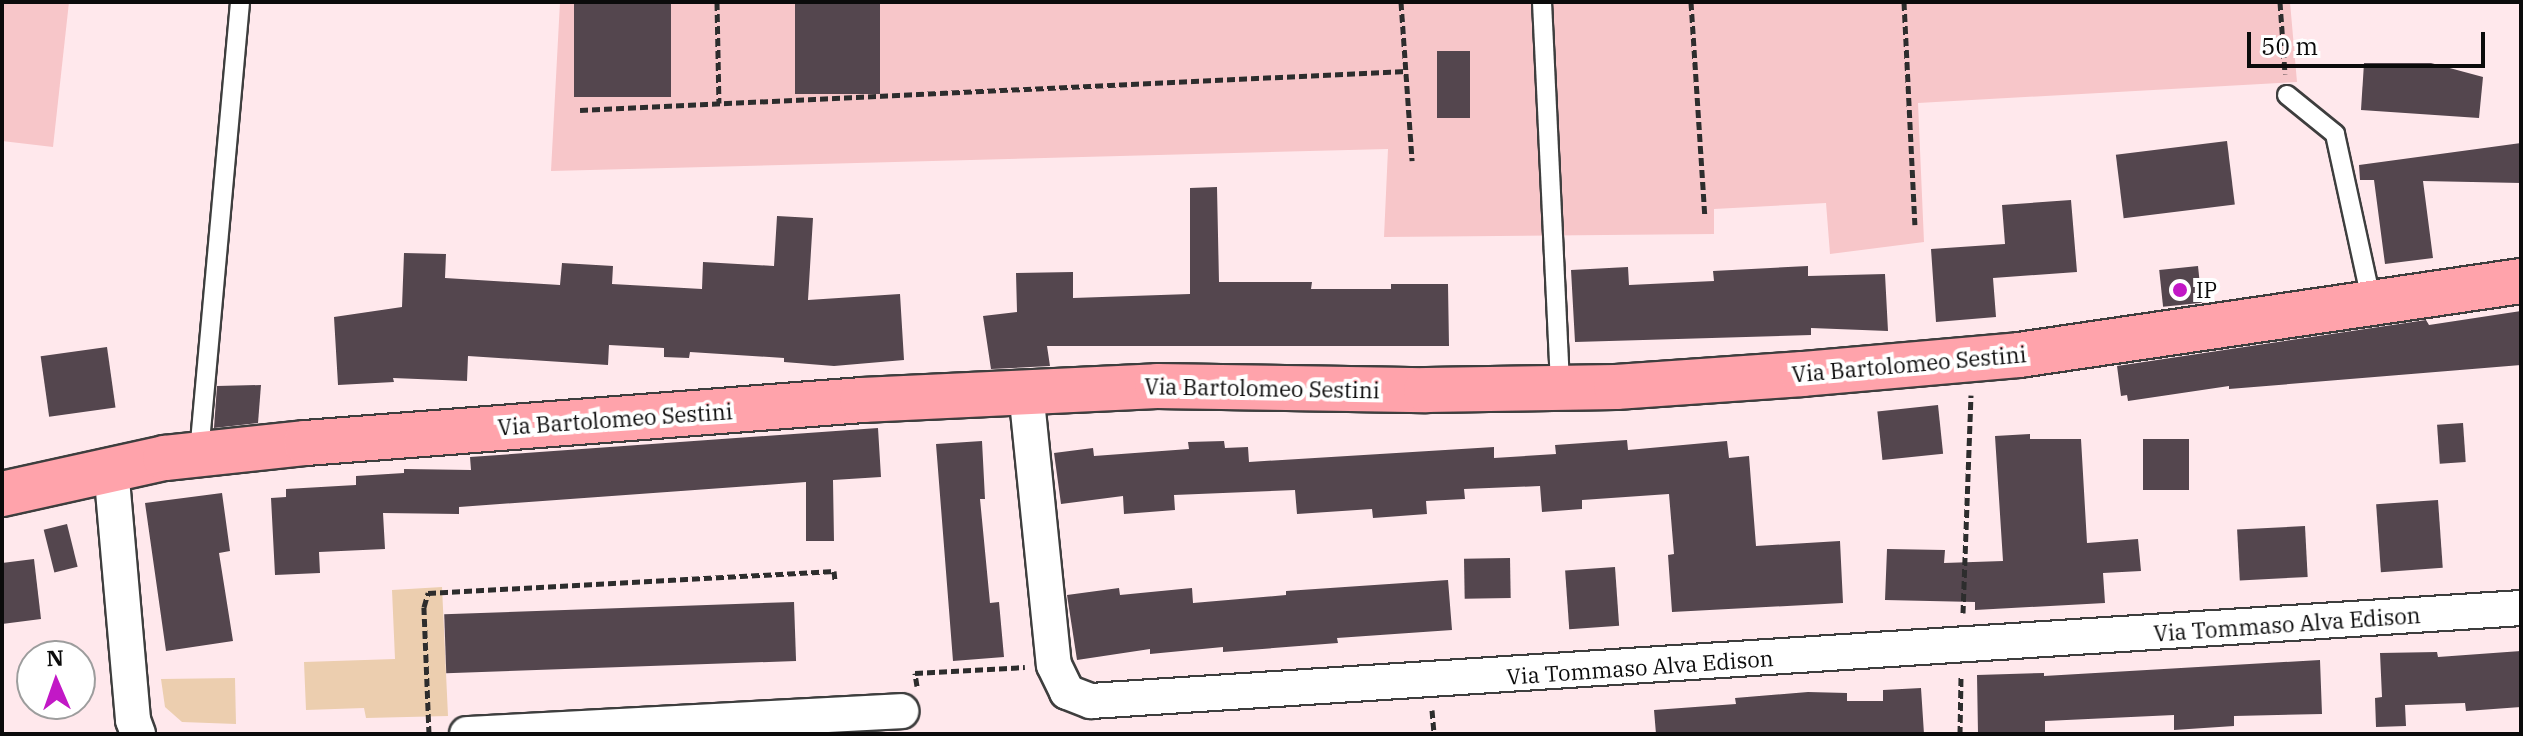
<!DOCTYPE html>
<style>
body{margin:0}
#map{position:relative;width:2523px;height:736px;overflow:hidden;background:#ffe8ec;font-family:"IBM Plex Serif",serif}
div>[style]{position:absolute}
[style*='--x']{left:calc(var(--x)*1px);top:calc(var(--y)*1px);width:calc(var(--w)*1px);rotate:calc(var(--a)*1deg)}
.farmland>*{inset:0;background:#f7c6c9}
.green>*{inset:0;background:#ecceaf}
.building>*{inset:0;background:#54464e;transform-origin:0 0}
.path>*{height:5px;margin-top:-2.5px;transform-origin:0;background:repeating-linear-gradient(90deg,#2d2d2d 0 8px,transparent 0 12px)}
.roads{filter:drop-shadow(2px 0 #3e3e3e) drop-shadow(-2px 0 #3e3e3e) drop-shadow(0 2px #3e3e3e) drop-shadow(0 -2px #3e3e3e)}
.lane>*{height:18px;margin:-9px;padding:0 9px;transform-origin:9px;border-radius:9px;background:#fff}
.street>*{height:34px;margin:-17px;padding:0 17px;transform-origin:17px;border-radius:17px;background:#fff}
.secondary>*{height:44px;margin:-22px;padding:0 22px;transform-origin:22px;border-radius:22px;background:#ffa3ab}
.dots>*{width:22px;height:22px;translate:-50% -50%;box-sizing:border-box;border:4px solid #fff;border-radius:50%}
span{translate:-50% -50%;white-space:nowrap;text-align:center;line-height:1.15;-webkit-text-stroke:8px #fff;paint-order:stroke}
.poi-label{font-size:22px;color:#0b0b0b}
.left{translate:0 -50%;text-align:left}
.street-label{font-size:22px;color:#0b0b0b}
.frame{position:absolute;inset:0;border:4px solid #0b0b0b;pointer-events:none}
.north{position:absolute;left:16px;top:640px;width:80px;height:80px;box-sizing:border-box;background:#fff;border:2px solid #9d9d9d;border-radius:50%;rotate:358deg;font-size:22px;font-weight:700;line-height:32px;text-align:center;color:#0b0b0b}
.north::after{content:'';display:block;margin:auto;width:28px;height:36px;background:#c218c6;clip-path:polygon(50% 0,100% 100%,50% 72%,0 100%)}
.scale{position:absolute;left:2247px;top:32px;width:238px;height:36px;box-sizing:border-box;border:4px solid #0b0b0b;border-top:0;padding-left:10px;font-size:24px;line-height:28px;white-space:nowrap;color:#0b0b0b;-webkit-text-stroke:6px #fff;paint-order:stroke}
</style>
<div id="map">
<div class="farmland">
<i style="clip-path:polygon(2px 2px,69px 2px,53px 147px,2px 141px)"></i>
<i style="clip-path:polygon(560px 2px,2290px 2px,2297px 82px,1918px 103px,1924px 242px,1830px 254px,1826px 203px,1714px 209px,1714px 234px,1384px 237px,1388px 149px,551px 171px)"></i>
</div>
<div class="green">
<i style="clip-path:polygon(442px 587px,448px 716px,366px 718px,364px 708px,306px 710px,304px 662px,395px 659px,392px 590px)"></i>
<i style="clip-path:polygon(235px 678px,236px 724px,182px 722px,165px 707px,161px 679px)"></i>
</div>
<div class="building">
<i style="left:574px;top:2px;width:97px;height:95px"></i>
<i style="left:795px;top:2px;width:85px;height:92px"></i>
<i style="left:1437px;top:51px;width:33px;height:67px"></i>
<i style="clip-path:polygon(2364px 63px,2431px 63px,2483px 77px,2479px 118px,2361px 110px)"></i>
<i style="left:2227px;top:141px;width:64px;height:112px;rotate:83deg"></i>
<i style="clip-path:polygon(2521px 143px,2521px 183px,2423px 181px,2433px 258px,2385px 264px,2374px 180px,2360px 180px,2359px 165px)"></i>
<i style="clip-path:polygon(1217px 187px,1219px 282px,1312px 282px,1311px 289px,1391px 289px,1391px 284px,1448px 284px,1449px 346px,1047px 346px,1050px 366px,991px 369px,983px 316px,1017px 312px,1016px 273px,1073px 272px,1073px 298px,1190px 294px,1190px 188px)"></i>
<i style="clip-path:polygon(2071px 200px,2077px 272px,1993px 278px,1996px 317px,1936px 322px,1931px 249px,2005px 244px,2002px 205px)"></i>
<i style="clip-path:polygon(777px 216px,813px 218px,808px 300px,900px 294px,904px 360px,834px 366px,784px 362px,784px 358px,690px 352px,689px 358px,664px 357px,664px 348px,609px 345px,608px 365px,468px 356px,467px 381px,393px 378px,394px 382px,338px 385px,334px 317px,402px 307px,404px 253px,446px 254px,445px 278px,560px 285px,562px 263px,613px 266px,612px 284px,702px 289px,703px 262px,774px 266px)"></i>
<i style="clip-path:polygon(1808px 266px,1808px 276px,1885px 274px,1888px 331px,1811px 328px,1811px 335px,1575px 342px,1571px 270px,1628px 267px,1629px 285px,1714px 281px,1713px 271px)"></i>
<i style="left:2198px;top:266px;width:37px;height:39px;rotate:84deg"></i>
<i style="clip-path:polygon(2521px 311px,2521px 365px,2229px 389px,2229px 386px,2128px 401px,2127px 395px,2121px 396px,2117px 366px,2426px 320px,2429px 325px)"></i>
<i style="left:107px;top:347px;width:61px;height:67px;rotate:82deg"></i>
<i style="clip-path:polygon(261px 385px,258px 423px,214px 428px,217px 386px)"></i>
<i style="left:1938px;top:405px;width:49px;height:61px;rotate:84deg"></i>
<i style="left:2463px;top:423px;width:39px;height:26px;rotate:86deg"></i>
<i style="clip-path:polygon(878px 428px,881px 477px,833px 480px,834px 541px,806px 541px,806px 482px,459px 507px,459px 514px,383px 513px,385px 549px,319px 552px,320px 573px,275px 575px,271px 498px,286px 497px,286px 489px,356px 485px,356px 476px,404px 473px,404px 469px,471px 470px,470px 457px)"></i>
<i style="clip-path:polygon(2030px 434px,2030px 439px,2081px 439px,2087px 543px,2138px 539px,2141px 571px,2103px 573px,2105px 603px,1975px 610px,1975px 602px,1885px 600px,1887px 549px,1945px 550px,1944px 563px,2003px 561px,1995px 436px)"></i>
<i style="left:2143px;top:439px;width:46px;height:51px"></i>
<i style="clip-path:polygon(1627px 440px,1628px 450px,1727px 441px,1729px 458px,1749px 456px,1756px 546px,1840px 541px,1843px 603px,1672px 612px,1668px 555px,1674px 554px,1669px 494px,1582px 500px,1582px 509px,1542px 512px,1540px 486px,1464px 489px,1465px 499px,1426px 501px,1427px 514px,1373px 518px,1372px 509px,1297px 514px,1295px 490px,1174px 495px,1175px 510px,1124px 514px,1123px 496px,1061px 504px,1054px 453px,1093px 448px,1094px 456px,1189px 449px,1188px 442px,1224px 441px,1225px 448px,1248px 447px,1249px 462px,1494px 447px,1494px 458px,1556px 454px,1555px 445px)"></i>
<i style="clip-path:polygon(982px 441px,985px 499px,980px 499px,990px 603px,999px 602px,1004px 657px,953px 661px,936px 444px)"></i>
<i style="clip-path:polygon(222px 493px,230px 551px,219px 553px,233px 641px,166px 651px,145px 503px)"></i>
<i style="left:2438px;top:500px;width:68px;height:62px;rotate:86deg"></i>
<i style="left:67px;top:524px;width:44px;height:24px;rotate:76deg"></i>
<i style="left:2305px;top:526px;width:51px;height:68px;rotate:87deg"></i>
<i style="left:1510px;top:558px;width:40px;height:46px;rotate:89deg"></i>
<i style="clip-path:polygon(34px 559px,41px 619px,2px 624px,2px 563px)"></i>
<i style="left:1615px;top:567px;width:59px;height:50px;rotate:86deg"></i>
<i style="clip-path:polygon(1448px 580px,1452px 630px,1337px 638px,1338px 643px,1223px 652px,1223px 647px,1150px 654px,1150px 649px,1077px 660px,1067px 595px,1119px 588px,1120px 595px,1192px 588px,1193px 603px,1286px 595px,1286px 591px)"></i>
<i style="left:794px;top:602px;width:59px;height:350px;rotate:88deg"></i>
<i style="clip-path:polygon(2521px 651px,2521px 707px,2466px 711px,2465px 703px,2405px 705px,2406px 726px,2376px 727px,2375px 698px,2382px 697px,2380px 653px,2437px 652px,2438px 657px)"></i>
<i style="clip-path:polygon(2320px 660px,2322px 714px,2234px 716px,2234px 726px,2174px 730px,2174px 715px,2045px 721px,2045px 734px,1978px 734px,1977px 675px,2044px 673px,2044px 676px)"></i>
<i style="clip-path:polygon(1921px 688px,1924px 734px,1656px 734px,1654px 710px,1736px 704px,1735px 698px,1808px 692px,1847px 693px,1847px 701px,1883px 701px,1883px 690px)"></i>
</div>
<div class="path">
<i style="--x:717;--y:2;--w:101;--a:88.9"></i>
<i style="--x:1401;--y:2;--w:159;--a:86"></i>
<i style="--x:1691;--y:2;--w:214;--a:86.3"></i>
<i style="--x:1904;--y:2;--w:223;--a:87.2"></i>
<i style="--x:2280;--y:2;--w:72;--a:86"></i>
<i style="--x:580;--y:110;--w:827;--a:-2.7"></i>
<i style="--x:1963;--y:613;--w:218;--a:-87.9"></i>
<i style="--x:917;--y:686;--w:13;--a:-99"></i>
<i style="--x:915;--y:673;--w:110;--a:-3.1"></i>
<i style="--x:1432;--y:710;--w:24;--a:85"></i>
<i style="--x:429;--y:734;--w:127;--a:-92.3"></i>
<i style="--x:424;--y:607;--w:15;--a:-74"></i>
<i style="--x:428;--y:593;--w:407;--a:-3.1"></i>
<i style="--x:834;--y:571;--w:9;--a:84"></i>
<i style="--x:1960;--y:734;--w:59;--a:-89"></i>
</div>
<div class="roads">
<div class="lane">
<i style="--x:1542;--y:2;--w:387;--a:87.3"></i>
<i style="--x:2287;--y:95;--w:62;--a:39.1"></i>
<i style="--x:2335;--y:134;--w:174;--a:77.7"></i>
<i style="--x:199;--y:453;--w:453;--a:-84.8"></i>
</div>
<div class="street">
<i style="--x:1026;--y:391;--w:275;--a:84.2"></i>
<i style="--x:1054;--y:665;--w:30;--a:64"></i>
<i style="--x:1067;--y:692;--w:26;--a:21"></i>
<i style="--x:1091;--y:701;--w:1433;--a:-3.72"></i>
<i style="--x:111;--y:468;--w:253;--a:85"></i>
<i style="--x:133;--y:720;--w:15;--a:70"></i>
<i style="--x:467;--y:734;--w:435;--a:-3"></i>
</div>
<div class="secondary">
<i style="--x:2;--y:494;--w:167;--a:-12.5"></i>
<i style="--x:165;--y:458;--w:142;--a:-6.1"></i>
<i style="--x:306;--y:443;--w:558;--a:-4.42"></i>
<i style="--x:862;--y:400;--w:295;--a:-2.7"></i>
<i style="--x:1157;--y:386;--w:269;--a:0.9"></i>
<i style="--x:1426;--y:390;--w:190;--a:-0.9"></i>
<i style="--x:1616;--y:387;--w:187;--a:-4"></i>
<i style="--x:1803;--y:374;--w:217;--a:-5"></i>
<i style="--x:2019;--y:355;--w:507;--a:-8.39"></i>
</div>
</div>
<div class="dots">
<i style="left:2180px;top:290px;background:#c218c6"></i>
</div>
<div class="poi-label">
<span class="left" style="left:2196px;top:290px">IP</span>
</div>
<div class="street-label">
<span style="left:1909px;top:364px;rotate:-5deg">Via Bartolomeo Sestini</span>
<span style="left:1262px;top:388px;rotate:1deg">Via Bartolomeo Sestini</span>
<span style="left:615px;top:419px;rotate:-4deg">Via Bartolomeo Sestini</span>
<span style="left:2287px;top:624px;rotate:-4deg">Via Tommaso Alva Edison</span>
<span style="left:1640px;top:667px;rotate:-4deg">Via Tommaso Alva Edison</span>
</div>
<div class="frame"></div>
<div class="north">N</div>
<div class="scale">50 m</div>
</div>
